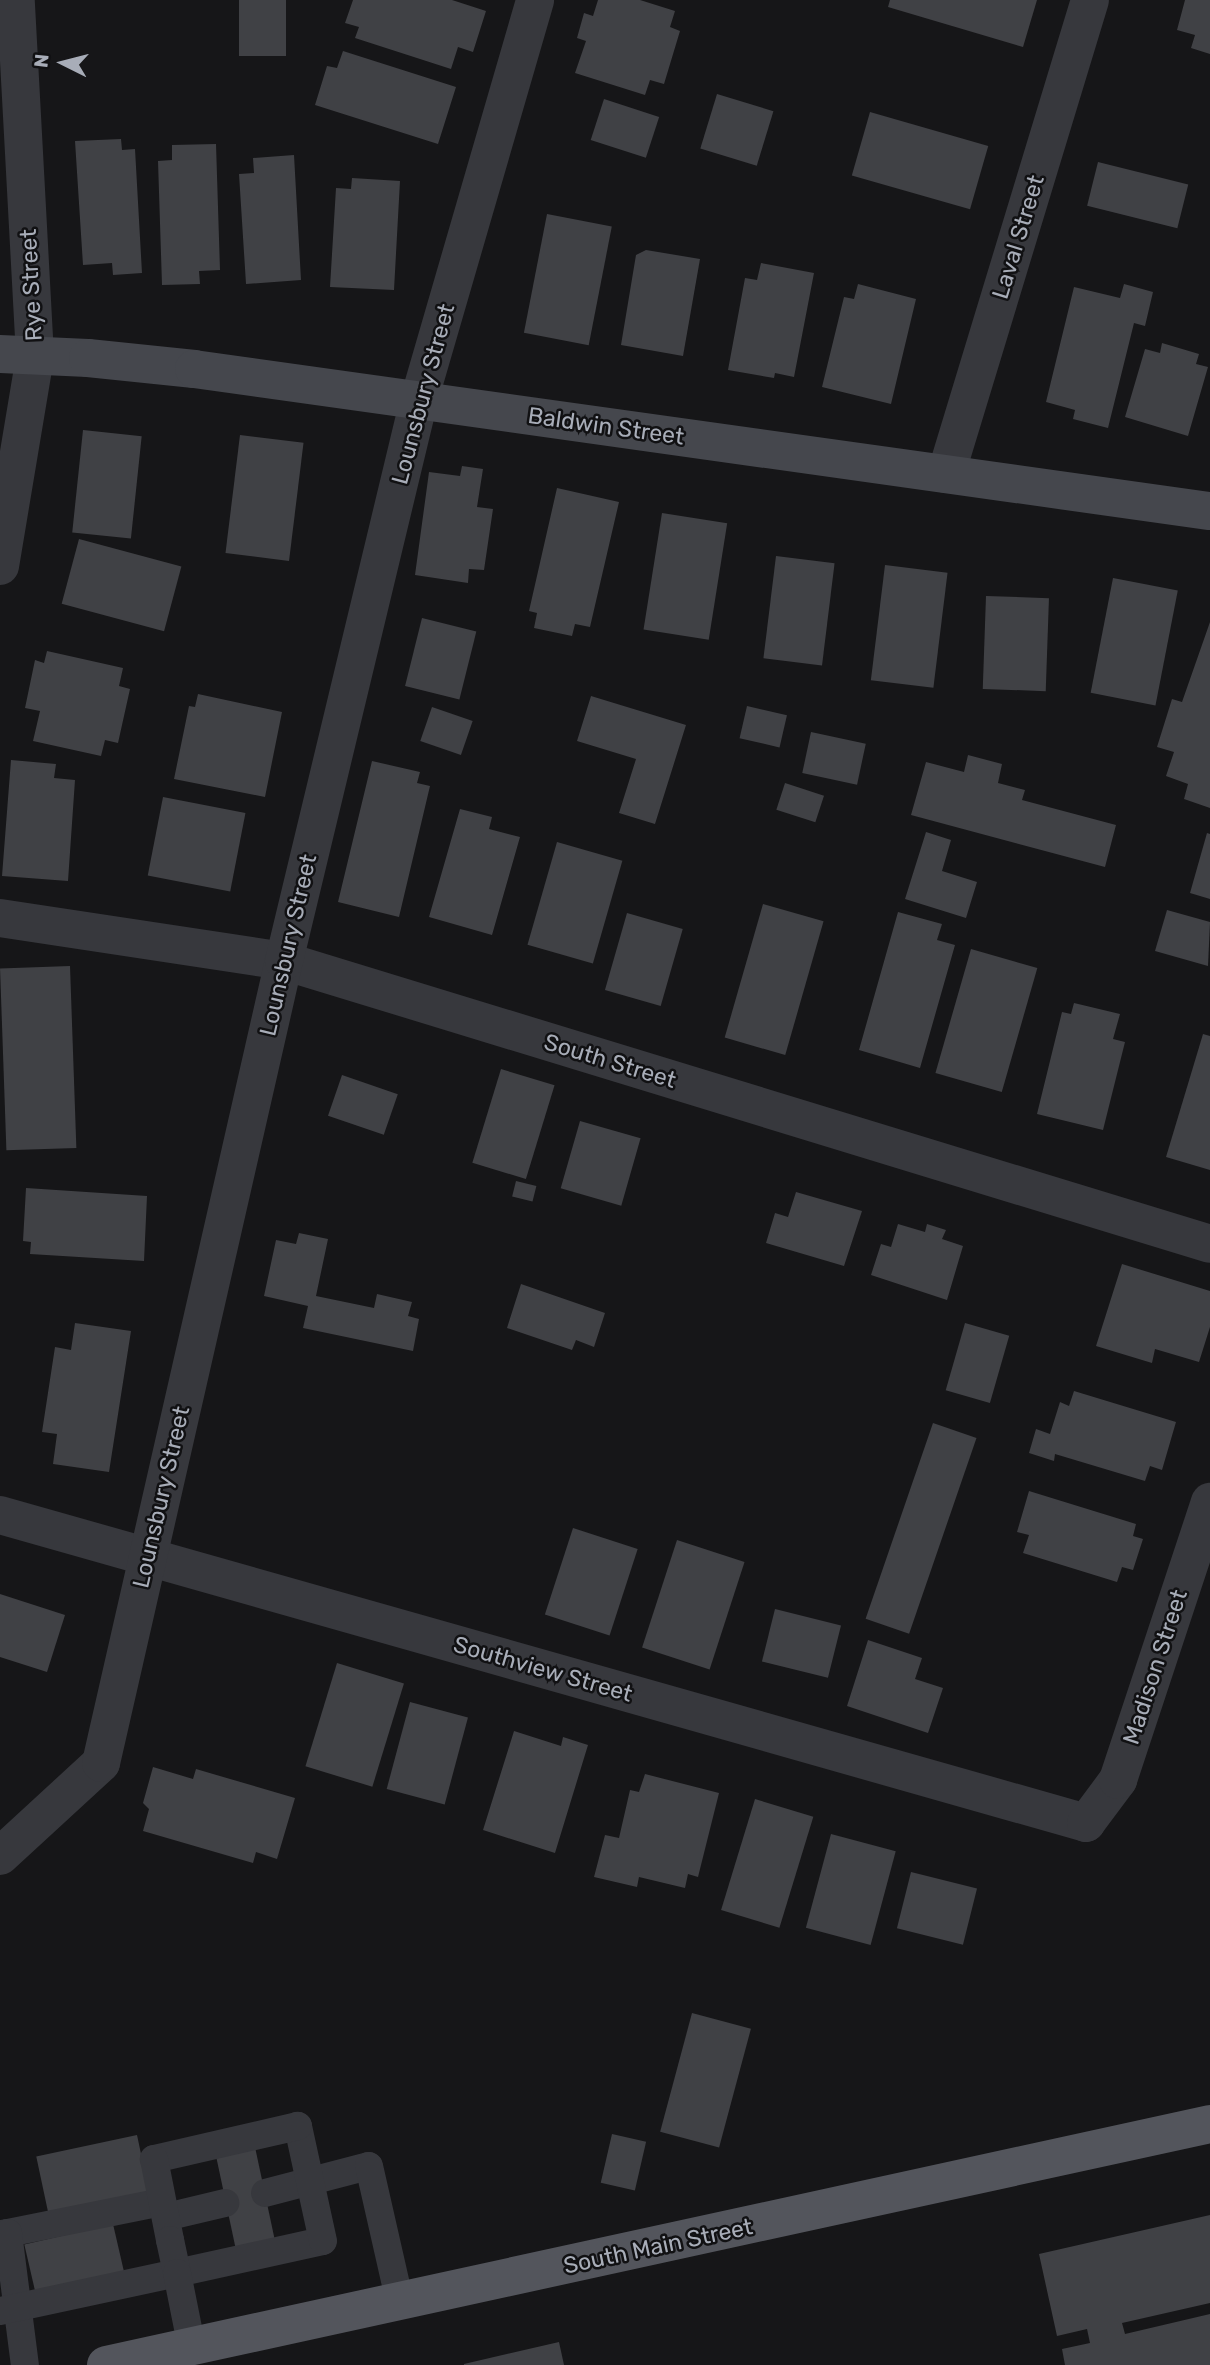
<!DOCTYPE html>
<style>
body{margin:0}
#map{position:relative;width:1210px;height:2365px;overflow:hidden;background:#161618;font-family:Rubik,sans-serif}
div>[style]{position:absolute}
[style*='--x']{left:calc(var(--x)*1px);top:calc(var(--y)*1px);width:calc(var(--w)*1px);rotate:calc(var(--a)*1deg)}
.building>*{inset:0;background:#404145;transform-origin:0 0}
.service>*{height:28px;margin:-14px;padding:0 14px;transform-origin:14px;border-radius:14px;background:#37383d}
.minor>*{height:38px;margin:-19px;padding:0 19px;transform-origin:19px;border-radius:19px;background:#37383d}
.secondary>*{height:38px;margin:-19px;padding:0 19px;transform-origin:19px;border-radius:19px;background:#45474d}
.primary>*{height:38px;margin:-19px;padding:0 19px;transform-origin:19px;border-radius:19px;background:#53555c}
span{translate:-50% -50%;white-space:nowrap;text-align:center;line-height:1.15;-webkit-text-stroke:5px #111113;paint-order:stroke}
.street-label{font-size:23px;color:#a8adb8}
.north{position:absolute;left:28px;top:28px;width:70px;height:70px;-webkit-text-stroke:5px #111113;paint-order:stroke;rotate:276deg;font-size:19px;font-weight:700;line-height:28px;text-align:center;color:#a8adb8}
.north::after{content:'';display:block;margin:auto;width:24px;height:32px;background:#a8adb8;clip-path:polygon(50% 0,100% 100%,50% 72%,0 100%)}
</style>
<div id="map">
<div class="building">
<i style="left:239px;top:0;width:47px;height:56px"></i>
<i style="clip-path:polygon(353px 0,452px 0,486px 11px,473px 52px,458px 47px,451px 69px,355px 38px,359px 27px,345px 23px)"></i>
<i style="clip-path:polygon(598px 0,640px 0,675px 11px,670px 27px,680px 31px,664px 84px,650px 80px,645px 95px,575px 73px,586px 41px,577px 38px,584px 13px,593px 16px)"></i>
<i style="clip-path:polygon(890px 0,1037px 0,1023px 47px,888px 7px)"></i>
<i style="clip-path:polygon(1185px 0,1210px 0,1210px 54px,1191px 48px,1195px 35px,1177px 30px)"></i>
<i style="clip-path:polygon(343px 51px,456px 87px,438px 144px,315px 105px,327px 66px,337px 68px)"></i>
<i style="left:717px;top:94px;width:59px;height:57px;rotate:17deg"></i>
<i style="left:604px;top:99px;width:58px;height:43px;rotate:18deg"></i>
<i style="left:870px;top:112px;width:123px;height:66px;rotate:16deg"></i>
<i style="clip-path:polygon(121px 139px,122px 150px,135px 149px,142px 273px,113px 275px,112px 263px,83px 265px,75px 141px)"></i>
<i style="clip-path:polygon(216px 144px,220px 270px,199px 271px,200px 284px,162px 285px,158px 161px,172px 160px,172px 145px)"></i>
<i style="clip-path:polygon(294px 155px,301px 280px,246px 284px,239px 174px,254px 173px,253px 158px)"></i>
<i style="left:1098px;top:162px;width:93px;height:45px;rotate:14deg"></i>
<i style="clip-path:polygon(352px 178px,400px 181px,394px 290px,330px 287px,336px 188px,351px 189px)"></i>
<i style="left:547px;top:214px;width:66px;height:121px;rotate:11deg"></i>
<i style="clip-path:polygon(646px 250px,700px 259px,683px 356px,621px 345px,636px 255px)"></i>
<i style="clip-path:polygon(761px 263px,814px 273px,794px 377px,775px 373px,774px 378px,728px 370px,745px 278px,757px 280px)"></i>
<i style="clip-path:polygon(858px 284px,916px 299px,891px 404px,822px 387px,844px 297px,854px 299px)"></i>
<i style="clip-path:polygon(1124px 284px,1153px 292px,1145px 326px,1134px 323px,1108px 428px,1073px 419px,1075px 410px,1046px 402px,1074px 287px,1120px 298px)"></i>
<i style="clip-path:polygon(1162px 343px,1199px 354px,1196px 364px,1208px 367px,1188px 436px,1125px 417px,1145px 349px,1160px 353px)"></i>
<i style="left:83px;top:430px;width:59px;height:103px;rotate:6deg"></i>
<i style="left:240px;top:435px;width:64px;height:119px;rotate:7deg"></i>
<i style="clip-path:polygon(462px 466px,483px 469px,477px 507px,493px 509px,484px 570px,469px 569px,468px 583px,415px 575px,429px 472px,460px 476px)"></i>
<i style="clip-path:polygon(557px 488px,619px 502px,590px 627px,575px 624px,572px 636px,534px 628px,537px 613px,529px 611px)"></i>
<i style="left:662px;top:513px;width:66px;height:118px;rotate:9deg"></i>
<i style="left:79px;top:539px;width:106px;height:67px;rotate:15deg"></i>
<i style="left:776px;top:556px;width:59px;height:103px;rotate:7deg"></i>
<i style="left:885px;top:565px;width:63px;height:116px;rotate:7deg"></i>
<i style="left:1113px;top:578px;width:66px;height:117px;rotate:11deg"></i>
<i style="left:986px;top:596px;width:63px;height:93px;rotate:2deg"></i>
<i style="left:422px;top:618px;width:56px;height:70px;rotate:14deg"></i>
<i style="clip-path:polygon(1210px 622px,1210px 808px,1184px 799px,1188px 784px,1166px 776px,1174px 752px,1157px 747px,1172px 699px,1182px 702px)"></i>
<i style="clip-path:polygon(47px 651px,123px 668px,119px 686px,130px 689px,118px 743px,105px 740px,101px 756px,33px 741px,40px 711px,25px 708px,35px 660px,44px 663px)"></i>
<i style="clip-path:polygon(198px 694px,282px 712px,265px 797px,174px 779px,189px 706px,195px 707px)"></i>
<i style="clip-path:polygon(591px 696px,686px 725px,655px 824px,619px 813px,636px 759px,577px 741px)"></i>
<i style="left:747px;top:706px;width:41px;height:33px;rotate:13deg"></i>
<i style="left:432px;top:707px;width:43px;height:36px;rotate:19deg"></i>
<i style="left:811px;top:732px;width:56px;height:42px;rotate:12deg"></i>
<i style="clip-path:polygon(968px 755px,1002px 764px,998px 783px,1025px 790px,1022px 800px,1116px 825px,1105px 867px,911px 815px,926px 762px,964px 772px)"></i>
<i style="clip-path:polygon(11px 760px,56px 764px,54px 778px,75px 780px,68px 881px,2px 876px)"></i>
<i style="clip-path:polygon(372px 761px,420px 772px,417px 783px,430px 786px,399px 917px,338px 902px)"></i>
<i style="left:785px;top:783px;width:41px;height:28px;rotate:18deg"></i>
<i style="left:163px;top:797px;width:84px;height:80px;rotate:11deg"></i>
<i style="clip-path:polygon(460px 809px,492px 817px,489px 829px,520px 837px,492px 935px,429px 917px)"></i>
<i style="clip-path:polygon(926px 832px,951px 840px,942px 871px,977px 882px,966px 918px,905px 899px)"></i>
<i style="clip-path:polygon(1207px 833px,1210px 834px,1210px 899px,1190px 893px)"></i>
<i style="left:557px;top:842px;width:68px;height:107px;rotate:16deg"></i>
<i style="left:763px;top:904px;width:63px;height:139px;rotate:16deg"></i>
<i style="clip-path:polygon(1167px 910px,1210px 922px,1208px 966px,1155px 951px)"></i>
<i style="clip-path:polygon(898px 912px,942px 924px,937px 940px,955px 945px,920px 1068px,859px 1050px)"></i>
<i style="left:627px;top:913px;width:58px;height:80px;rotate:16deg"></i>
<i style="left:971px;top:949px;width:69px;height:129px;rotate:16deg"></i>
<i style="left:70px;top:966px;width:182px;height:70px;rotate:88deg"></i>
<i style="clip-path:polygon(1074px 1003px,1120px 1014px,1113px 1039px,1125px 1042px,1103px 1130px,1037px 1114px,1062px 1012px,1071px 1014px)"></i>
<i style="clip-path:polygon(1203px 1034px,1210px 1036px,1210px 1170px,1166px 1157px)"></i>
<i style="left:501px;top:1069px;width:56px;height:98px;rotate:17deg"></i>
<i style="left:342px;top:1075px;width:59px;height:43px;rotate:19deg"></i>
<i style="left:580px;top:1121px;width:63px;height:70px;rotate:16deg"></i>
<i style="left:516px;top:1181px;width:21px;height:16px;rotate:14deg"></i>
<i style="clip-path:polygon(26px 1188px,147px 1196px,144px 1261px,30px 1254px,31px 1242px,23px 1241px)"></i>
<i style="clip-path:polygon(796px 1192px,862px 1211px,844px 1266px,766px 1243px,775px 1213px,788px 1217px)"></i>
<i style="clip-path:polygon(898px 1224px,925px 1232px,927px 1224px,946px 1230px,942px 1239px,963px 1246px,947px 1300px,871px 1275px,881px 1244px,891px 1247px)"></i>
<i style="clip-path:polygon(299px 1233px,328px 1239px,316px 1296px,374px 1308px,377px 1294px,412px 1302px,408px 1316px,419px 1319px,413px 1351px,303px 1328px,308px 1306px,264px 1296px,276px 1240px,296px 1244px)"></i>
<i style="clip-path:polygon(1122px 1264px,1210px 1291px,1210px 1327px,1199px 1362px,1155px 1349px,1152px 1363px,1096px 1346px)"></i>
<i style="clip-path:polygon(521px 1284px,605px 1313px,594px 1347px,576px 1340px,572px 1350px,507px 1328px)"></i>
<i style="clip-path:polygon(75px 1323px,131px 1331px,109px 1472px,53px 1464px,57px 1434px,42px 1432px,55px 1347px,71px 1350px)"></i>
<i style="left:965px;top:1323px;width:46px;height:70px;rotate:16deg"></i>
<i style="clip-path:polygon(1074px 1391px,1176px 1422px,1162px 1470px,1150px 1466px,1145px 1481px,1055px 1454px,1054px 1461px,1029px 1453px,1036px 1429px,1050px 1434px,1060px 1402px,1069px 1406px)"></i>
<i style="left:933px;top:1423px;width:46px;height:207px;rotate:19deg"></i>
<i style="clip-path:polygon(1029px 1491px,1136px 1524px,1133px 1536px,1143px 1539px,1133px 1570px,1122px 1567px,1117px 1582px,1023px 1553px,1029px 1535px,1017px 1532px)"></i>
<i style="left:573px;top:1528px;width:68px;height:91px;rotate:18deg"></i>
<i style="left:677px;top:1540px;width:71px;height:113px;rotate:18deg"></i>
<i style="clip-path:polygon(0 1594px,65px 1615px,47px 1672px,0 1657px)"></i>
<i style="left:775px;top:1609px;width:68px;height:54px;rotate:14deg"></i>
<i style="clip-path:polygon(868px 1640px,922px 1658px,915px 1679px,943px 1688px,928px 1733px,847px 1706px)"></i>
<i style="left:337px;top:1663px;width:70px;height:108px;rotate:17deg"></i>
<i style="left:410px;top:1702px;width:60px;height:90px;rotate:15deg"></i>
<i style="clip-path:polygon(514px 1731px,561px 1746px,563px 1737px,588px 1745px,555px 1853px,483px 1830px)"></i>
<i style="clip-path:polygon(153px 1767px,193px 1779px,196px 1769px,295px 1798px,277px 1859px,256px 1852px,253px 1863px,143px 1831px,149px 1809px,143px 1803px)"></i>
<i style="clip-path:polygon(645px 1774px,719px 1793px,698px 1877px,688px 1874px,685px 1888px,639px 1877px,637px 1887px,594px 1877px,605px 1835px,619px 1838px,630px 1790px,639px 1792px)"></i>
<i style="left:755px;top:1799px;width:61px;height:116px;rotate:17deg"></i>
<i style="left:831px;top:1834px;width:67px;height:97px;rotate:15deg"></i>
<i style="left:911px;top:1872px;width:68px;height:58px;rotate:14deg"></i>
<i style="left:692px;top:2013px;width:61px;height:123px;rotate:15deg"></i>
<i style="left:612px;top:2134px;width:35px;height:50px;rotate:13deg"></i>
<i style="left:137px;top:2135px;width:66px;height:103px;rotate:78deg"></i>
<i style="left:255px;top:2147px;width:98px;height:40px;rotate:78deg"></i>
<i style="clip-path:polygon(1210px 2215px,1210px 2303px,1122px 2323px,1125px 2334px,1210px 2314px,1210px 2365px,1065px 2365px,1062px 2349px,1090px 2343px,1087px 2329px,1057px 2336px,1039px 2254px)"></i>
<i style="left:113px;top:2224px;width:53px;height:91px;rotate:77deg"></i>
<i style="clip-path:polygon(559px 2342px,564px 2365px,464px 2365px,464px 2364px)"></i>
</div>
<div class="service">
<i style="--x:265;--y:2193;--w:107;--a:-14.6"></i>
<i style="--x:369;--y:2166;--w:139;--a:77.2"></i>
<i style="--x:166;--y:2217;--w:61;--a:-13.3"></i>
<i style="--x:8;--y:2233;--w:157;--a:-11.4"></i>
<i style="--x:0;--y:2234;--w:8;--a:-7"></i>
<i style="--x:8;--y:2233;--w:133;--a:82.7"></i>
<i style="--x:0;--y:2311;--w:181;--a:-12.1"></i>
<i style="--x:177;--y:2273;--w:149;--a:-12.4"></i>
<i style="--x:323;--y:2241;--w:118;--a:-102.3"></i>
<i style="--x:298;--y:2126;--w:148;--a:167.1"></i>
<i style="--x:154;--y:2159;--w:83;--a:78.8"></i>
<i style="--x:170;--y:2240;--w:34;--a:78"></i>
<i style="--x:177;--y:2273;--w:76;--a:78.7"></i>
</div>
<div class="minor">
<i style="--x:946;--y:474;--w:495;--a:-73.1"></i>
<i style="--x:0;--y:566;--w:213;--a:-80.5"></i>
<i style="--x:35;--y:356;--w:357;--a:-93.1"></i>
<i style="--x:0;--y:918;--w:287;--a:8.6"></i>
<i style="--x:284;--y:961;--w:968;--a:16.99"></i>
<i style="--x:0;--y:1515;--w:1129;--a:15.83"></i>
<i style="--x:1086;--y:1823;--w:54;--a:-53.3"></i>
<i style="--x:1118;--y:1780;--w:293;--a:-71.7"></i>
<i style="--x:0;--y:1856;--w:137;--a:-42.6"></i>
<i style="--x:101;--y:1763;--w:823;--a:-77.15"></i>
<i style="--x:284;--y:961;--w:577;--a:-76.47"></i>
<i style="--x:419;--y:400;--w:416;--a:-73.8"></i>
</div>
<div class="secondary">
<i style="--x:0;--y:354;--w:88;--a:2.6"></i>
<i style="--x:88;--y:358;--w:107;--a:5.9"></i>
<i style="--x:194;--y:369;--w:1026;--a:7.96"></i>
</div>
<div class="primary">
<i style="--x:106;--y:2365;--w:1130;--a:-12.31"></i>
</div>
<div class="street-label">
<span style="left:1018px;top:237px;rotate:-73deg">Laval Street</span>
<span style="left:31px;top:285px;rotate:-93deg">Rye Street</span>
<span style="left:423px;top:394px;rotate:-75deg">Lounsbury Street</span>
<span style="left:606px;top:426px;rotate:8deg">Baldwin Street</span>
<span style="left:288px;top:945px;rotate:-77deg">Lounsbury Street</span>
<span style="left:610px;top:1061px;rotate:17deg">South Street</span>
<span style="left:161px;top:1497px;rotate:-77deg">Lounsbury Street</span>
<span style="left:1155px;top:1667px;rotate:-72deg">Madison Street</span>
<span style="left:543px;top:1669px;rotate:16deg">Southview Street</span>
<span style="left:658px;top:2246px;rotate:-12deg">South Main Street</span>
</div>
<div class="north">N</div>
</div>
